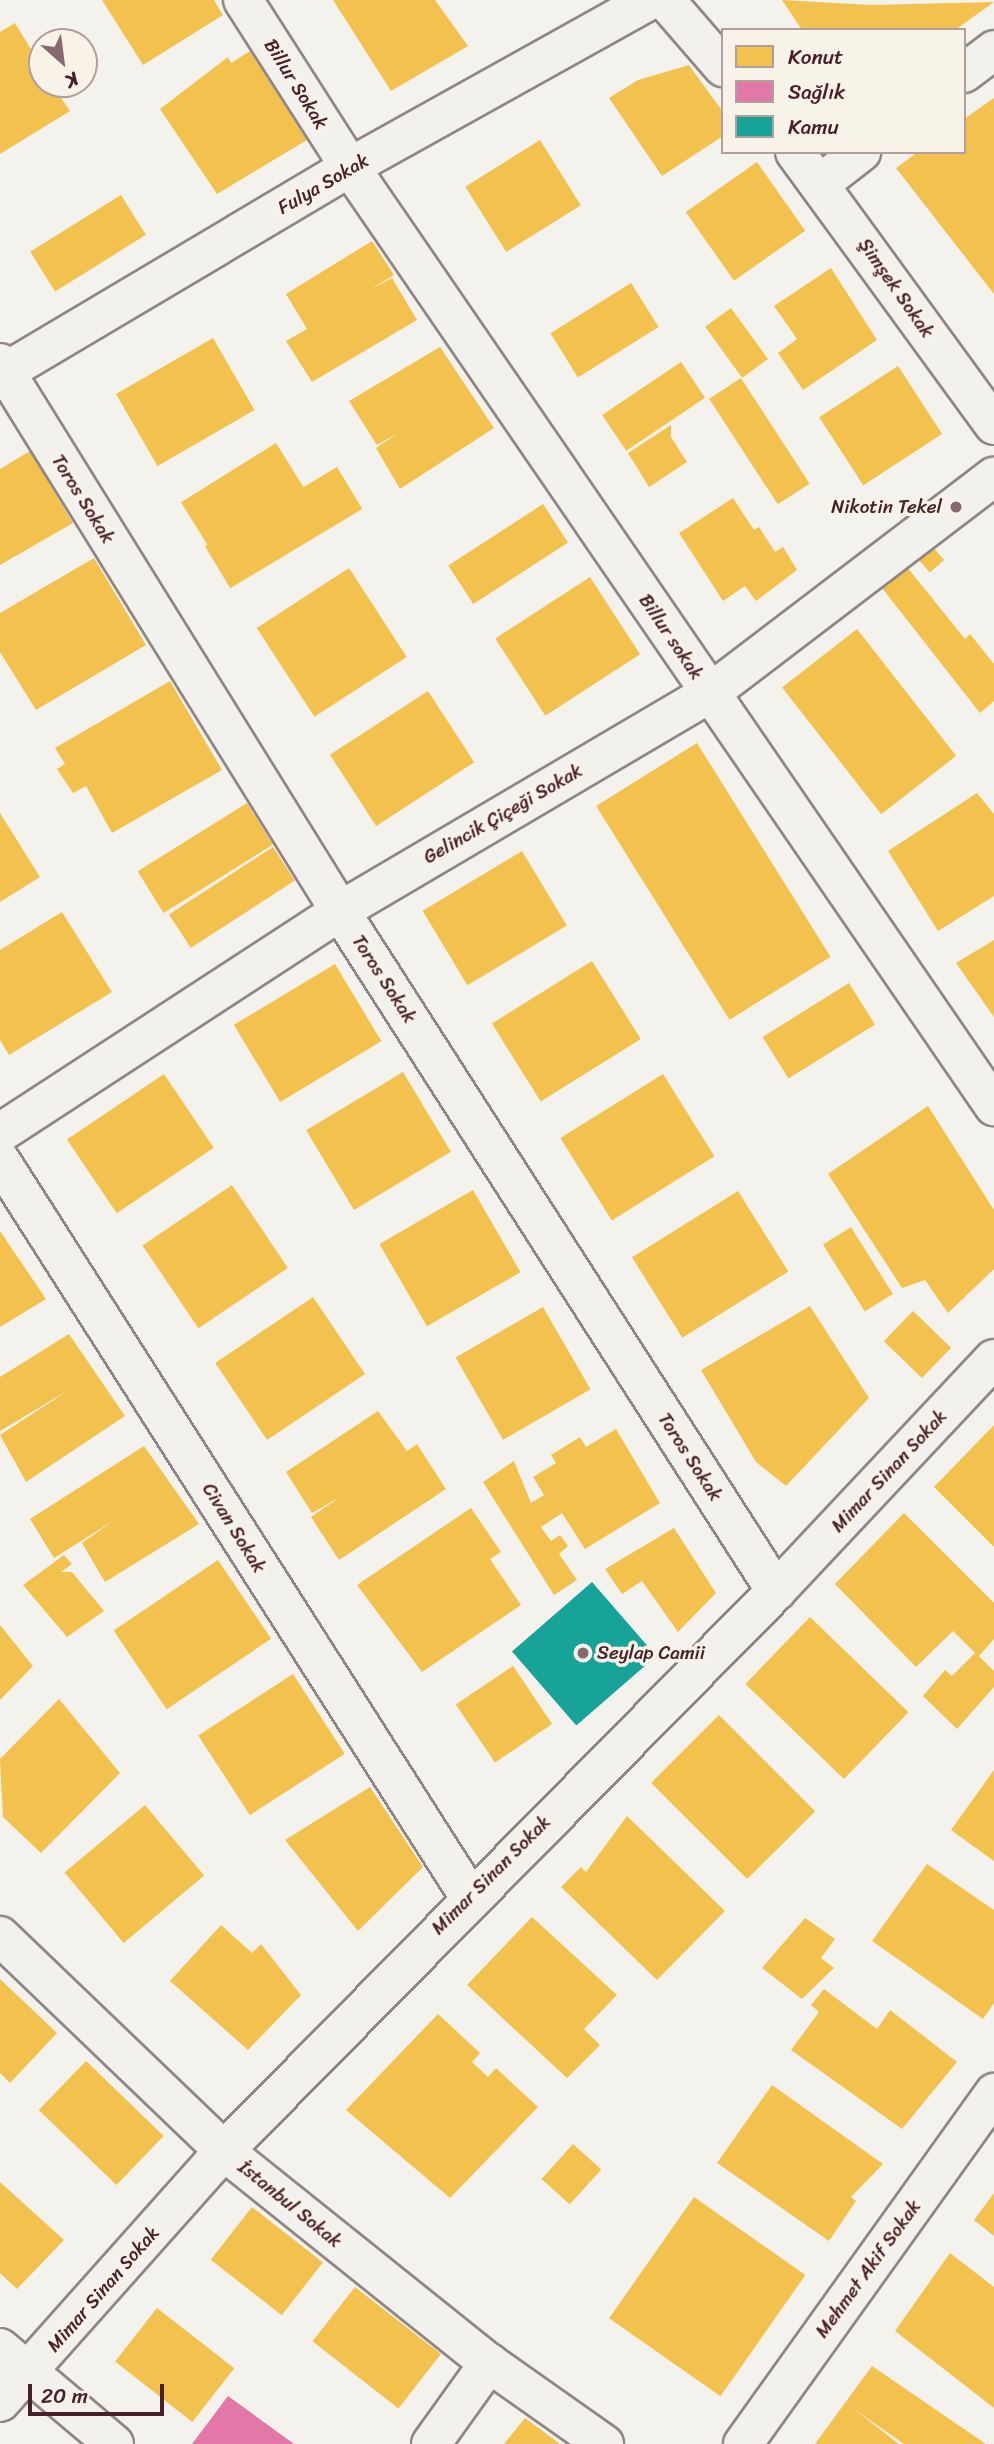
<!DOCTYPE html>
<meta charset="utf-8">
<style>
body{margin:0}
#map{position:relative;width:994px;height:2444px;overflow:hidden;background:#f4f2ec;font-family:Sriracha,sans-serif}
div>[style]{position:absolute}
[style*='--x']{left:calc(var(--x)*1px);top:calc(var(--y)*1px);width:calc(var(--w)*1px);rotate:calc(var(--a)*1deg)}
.homes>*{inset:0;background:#f2c14e;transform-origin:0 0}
.health>*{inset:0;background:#e377a8}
.public>*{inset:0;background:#17a398;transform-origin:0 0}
.roads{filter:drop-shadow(2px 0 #8f8685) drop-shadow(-2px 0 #8f8685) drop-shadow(0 2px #8f8685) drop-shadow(0 -2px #8f8685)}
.minor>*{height:38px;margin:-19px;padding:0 19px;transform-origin:19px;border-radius:19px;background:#f2f1ed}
.dots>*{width:19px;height:19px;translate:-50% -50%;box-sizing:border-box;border:4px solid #f7f3e8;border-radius:50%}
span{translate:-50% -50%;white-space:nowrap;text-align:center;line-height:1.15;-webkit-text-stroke:7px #f7f3e8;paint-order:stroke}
.street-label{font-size:19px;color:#4a1f2b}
.poi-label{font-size:19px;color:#4a1f2b}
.right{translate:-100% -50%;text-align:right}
.left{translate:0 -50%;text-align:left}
.legend{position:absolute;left:721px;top:28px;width:245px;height:126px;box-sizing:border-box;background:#f7f3e8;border:2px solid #b29e9c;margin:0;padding:9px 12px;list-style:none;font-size:21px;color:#4a1f2b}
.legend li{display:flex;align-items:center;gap:14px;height:35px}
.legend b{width:35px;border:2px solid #b29e9c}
.north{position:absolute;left:28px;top:28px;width:70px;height:70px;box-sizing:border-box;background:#f7f3e8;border:2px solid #b29e9c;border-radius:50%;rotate:152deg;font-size:19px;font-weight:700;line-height:28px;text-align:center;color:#4a1f2b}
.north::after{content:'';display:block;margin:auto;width:24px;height:32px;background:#86696f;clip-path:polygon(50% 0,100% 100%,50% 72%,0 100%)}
.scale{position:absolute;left:28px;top:2384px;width:136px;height:32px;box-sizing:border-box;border:4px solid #4a1f2b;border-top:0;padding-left:9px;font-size:21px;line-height:24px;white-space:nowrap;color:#4a1f2b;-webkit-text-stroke:5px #f7f3e8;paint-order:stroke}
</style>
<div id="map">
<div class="homes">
<i style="clip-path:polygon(102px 0,214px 0,223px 15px,143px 65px)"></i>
<i style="clip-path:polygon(333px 0,435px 0,468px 46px,391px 91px)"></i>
<i style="clip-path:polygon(782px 0,871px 5px,994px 2px,955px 30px,802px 30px)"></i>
<i style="clip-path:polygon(15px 23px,42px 67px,42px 84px,52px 84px,70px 111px,0 154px,0 32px)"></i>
<i style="clip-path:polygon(250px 51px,307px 140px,217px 194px,160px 109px,228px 57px,231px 63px)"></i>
<i style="clip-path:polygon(689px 65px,723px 112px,723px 136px,662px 176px,609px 98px,638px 80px)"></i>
<i style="clip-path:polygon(994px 98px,994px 294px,896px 168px,918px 152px,964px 152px,964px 119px)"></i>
<i style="left:540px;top:140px;width:77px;height:88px;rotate:58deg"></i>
<i style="left:757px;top:162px;width:84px;height:87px;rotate:55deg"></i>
<i style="left:121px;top:195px;width:47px;height:107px;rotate:58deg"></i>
<i style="clip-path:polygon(372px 241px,394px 275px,371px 289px,392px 278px,417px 320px,312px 382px,286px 341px,307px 329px,286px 294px)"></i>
<i style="clip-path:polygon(831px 268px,877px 340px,803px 390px,778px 353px,797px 339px,774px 306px)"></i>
<i style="left:631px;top:283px;width:52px;height:95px;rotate:58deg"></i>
<i style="left:731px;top:308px;width:63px;height:32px;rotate:54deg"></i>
<i style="left:213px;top:338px;width:83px;height:112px;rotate:60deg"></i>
<i style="clip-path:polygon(440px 347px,494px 428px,400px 489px,376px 448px,398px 433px,377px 445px,349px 401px)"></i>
<i style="left:681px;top:362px;width:43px;height:95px;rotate:56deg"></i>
<i style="left:898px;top:366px;width:81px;height:94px;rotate:57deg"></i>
<i style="left:741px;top:378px;width:126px;height:38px;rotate:57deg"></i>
<i style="clip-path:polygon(671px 425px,671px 437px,687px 462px,649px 487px,628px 453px)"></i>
<i style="left:276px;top:443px;width:54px;height:112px;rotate:58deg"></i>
<i style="clip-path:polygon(30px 451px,73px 523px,0 565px,0 469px)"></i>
<i style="left:337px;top:467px;width:49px;height:154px;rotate:59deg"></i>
<i style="clip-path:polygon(733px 498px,754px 530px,759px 527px,775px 552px,783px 547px,797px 570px,756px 601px,745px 586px,723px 601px,679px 533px)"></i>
<i style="left:543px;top:504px;width:46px;height:113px;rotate:57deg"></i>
<i style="left:931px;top:545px;width:20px;height:19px;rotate:49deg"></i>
<i style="clip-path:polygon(94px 558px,146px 645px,36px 710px,0 652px,0 613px)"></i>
<i style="clip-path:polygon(907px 567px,965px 639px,970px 634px,994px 664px,994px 701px,980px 713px,882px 588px)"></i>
<i style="left:349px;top:568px;width:106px;height:110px;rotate:57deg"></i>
<i style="left:590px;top:577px;width:92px;height:113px;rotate:57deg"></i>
<i style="left:857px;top:629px;width:161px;height:95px;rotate:52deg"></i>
<i style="clip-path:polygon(170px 681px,222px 770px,112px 833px,86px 786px,73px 793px,57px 769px,65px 764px,55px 748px)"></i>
<i style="left:428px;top:691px;width:85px;height:117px;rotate:57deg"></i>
<i style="left:697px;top:743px;width:252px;height:119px;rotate:58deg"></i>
<i style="clip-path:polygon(977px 793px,994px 814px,994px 896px,938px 931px,888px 851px)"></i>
<i style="left:247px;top:803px;width:49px;height:129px;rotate:58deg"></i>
<i style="clip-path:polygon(0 813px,40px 877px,0 902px)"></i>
<i style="left:273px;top:847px;width:40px;height:124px;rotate:57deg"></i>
<i style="left:522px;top:851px;width:87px;height:116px;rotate:59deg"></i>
<i style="clip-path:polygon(62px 912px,112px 992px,9px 1055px,0 1040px,0 950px)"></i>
<i style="clip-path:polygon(994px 940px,994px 1017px,956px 963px)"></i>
<i style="left:592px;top:961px;width:92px;height:118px;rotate:58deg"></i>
<i style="left:335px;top:964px;width:90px;height:118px;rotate:59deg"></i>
<i style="left:849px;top:983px;width:49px;height:102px;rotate:58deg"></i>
<i style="left:403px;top:1072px;width:93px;height:113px;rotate:59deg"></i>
<i style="left:164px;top:1074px;width:89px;height:117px;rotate:56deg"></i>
<i style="left:663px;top:1074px;width:97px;height:121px;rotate:58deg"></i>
<i style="clip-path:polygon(928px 1106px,994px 1210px,994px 1269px,948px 1313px,925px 1280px,902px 1288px,828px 1174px)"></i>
<i style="left:232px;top:1185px;width:100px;height:108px;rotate:56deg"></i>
<i style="left:473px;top:1190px;width:95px;height:108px;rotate:60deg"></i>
<i style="left:738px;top:1191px;width:95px;height:125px;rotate:58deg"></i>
<i style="left:851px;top:1227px;width:79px;height:33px;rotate:58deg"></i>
<i style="clip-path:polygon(0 1231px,46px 1299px,0 1327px)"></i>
<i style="left:313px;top:1297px;width:93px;height:118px;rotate:56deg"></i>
<i style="clip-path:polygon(810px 1306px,869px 1398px,786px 1486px,756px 1462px,701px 1370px)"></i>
<i style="left:543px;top:1307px;width:95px;height:101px;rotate:60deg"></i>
<i style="left:913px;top:1311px;width:53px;height:42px;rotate:44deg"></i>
<i style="clip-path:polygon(69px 1334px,125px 1416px,26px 1482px,0 1435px,72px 1388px,0 1431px,0 1377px)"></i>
<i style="clip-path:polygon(378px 1411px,407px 1451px,417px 1444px,446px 1489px,339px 1560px,311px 1517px,340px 1497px,312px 1513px,286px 1472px)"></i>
<i style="clip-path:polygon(994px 1425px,994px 1547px,934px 1487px)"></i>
<i style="clip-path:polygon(616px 1429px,660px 1503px,585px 1549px,562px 1513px,541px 1527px,551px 1541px,560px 1535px,568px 1546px,559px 1554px,577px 1580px,554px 1595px,483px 1482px,514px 1461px,531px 1503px,544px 1495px,533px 1477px,556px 1463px,551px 1455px,580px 1437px,586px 1447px)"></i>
<i style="clip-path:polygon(144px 1446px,199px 1524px,105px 1582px,82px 1543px,113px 1521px,54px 1558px,30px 1519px)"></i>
<i style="clip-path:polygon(471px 1508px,501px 1552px,490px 1559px,521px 1605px,422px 1672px,357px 1585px)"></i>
<i style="clip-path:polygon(904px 1513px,994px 1603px,994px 1639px,979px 1656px,994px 1671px,994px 1687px,957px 1729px,923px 1696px,945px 1670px,952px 1676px,975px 1653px,953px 1631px,916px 1667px,835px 1584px)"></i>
<i style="clip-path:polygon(674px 1528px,716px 1593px,678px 1632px,642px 1581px,622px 1594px,605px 1569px)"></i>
<i style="clip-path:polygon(64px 1555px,72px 1564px,61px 1572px,72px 1572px,104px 1611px,67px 1637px,23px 1585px)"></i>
<i style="left:218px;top:1560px;width:95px;height:126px;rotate:56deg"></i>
<i style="left:810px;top:1617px;width:137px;height:93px;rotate:44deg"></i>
<i style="clip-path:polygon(0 1625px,33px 1666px,0 1700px)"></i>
<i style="left:513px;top:1666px;width:70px;height:69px;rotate:56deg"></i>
<i style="left:293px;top:1674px;width:95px;height:113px;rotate:57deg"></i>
<i style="clip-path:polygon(59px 1699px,120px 1773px,41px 1853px,3px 1817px,0 1759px)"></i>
<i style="left:719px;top:1715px;width:136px;height:96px;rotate:45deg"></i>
<i style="clip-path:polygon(994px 1770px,994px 1861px,951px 1830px)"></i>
<i style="clip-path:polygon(370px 1787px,423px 1867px,358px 1931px,285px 1840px)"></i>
<i style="left:145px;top:1805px;width:92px;height:105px;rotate:50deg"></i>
<i style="clip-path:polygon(627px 1816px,725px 1911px,657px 1980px,561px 1887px,581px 1867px,586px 1872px)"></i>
<i style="clip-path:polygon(927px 1864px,994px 1910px,994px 2003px,983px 2019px,872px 1941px)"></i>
<i style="clip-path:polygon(532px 1917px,617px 1995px,584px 2029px,600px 2045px,567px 2078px,467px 1985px)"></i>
<i style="clip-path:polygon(805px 1918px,835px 1939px,821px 1958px,834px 1968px,802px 1999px,762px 1968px)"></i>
<i style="clip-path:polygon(221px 1925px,252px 1953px,261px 1944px,301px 1995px,248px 2050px,170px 1981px)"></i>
<i style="clip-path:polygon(0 1979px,57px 2033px,10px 2083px,0 2073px)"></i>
<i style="clip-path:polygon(824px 1989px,877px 2029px,890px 2010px,957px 2062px,902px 2129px,791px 2050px,819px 2012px,811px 2005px)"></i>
<i style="clip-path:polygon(438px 2014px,480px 2053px,472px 2062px,488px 2077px,496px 2068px,538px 2107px,450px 2198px,346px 2110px)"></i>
<i style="left:86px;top:2061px;width:108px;height:68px;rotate:44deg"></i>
<i style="clip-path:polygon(772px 2085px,883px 2164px,851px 2197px,856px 2201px,829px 2241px,717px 2163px)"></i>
<i style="left:573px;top:2144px;width:38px;height:47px;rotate:42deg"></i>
<i style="clip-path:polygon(0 2182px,64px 2240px,17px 2289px,0 2273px)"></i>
<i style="clip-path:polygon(994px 2193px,994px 2236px,974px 2220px)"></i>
<i style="left:694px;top:2197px;width:136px;height:148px;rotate:35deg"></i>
<i style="left:252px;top:2207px;width:90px;height:67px;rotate:38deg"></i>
<i style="clip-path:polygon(950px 2253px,994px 2287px,994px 2408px,895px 2331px)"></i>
<i style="left:355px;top:2287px;width:109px;height:69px;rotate:38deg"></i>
<i style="left:157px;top:2308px;width:98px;height:68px;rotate:38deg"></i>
<i style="clip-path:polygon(872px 2366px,986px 2444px,904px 2444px,854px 2409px,899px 2444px,815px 2444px)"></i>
<i style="clip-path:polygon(525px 2418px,560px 2444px,504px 2444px)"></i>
</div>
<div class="health">
<i style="clip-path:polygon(228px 2396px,294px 2444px,192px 2444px)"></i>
</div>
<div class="public">
<i style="left:592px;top:1582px;width:98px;height:106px;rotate:49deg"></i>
</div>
<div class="roads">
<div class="minor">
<i style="--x:243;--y:0;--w:198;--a:57.4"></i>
<i style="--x:350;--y:167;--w:1139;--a:55.56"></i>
<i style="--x:665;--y:0;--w:89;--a:49.1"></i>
<i style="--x:964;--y:73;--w:38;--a:-37"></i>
<i style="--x:795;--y:152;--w:338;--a:53.9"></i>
<i style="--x:821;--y:183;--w:51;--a:-37.8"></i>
<i style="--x:0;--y:363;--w:645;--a:58.18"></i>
<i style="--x:340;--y:911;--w:808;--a:57.33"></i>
<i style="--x:0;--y:375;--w:407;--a:-30.7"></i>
<i style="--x:350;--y:167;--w:343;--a:-29.1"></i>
<i style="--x:0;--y:1133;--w:406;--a:-33.1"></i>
<i style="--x:340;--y:911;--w:429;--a:-30.5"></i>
<i style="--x:710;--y:693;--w:357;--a:-37.3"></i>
<i style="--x:0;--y:1160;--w:873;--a:57.49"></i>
<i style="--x:0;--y:1936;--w:310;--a:43.8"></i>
<i style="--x:224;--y:2151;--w:339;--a:38.7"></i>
<i style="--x:489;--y:2363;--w:141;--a:35.2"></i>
<i style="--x:0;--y:2348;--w:149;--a:40.1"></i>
<i style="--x:0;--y:2402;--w:336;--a:-48.3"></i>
<i style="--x:224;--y:2151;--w:786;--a:-45.41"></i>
<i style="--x:776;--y:1591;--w:318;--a:-46.8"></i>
<i style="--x:431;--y:2444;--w:100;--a:-54.4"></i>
<i style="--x:743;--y:2444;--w:432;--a:-54.4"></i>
</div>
</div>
<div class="dots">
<i style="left:956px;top:507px;background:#86696f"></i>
<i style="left:583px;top:1653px;background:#86696f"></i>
</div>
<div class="street-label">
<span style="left:296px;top:84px;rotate:58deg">Billur Sokak</span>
<span style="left:323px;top:184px;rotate:-30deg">Fulya Sokak</span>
<span style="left:896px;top:288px;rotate:55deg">Şimşek Sokak</span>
<span style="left:83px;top:499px;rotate:58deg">Toros Sokak</span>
<span style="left:671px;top:637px;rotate:56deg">Billur sokak</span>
<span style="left:503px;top:814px;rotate:-30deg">Gelincik Çiçeği Sokak</span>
<span style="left:384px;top:979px;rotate:57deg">Toros Sokak</span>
<span style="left:690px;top:1457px;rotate:57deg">Toros Sokak</span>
<span style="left:889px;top:1471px;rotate:-47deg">Mimar Sinan Sokak</span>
<span style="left:234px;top:1528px;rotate:58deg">Civan Sokak</span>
<span style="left:491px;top:1875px;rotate:-45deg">Mimar Sinan Sokak</span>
<span style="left:290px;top:2204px;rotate:39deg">İstanbul Sokak</span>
<span style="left:868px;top:2269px;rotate:-54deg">Mehmet Akif Sokak</span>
<span style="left:103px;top:2289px;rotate:-49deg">Mimar Sinan Sokak</span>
</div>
<div class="poi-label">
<span class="right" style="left:942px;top:507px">Nikotin Tekel</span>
<span class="left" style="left:597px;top:1653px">Seylap Camii</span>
</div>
<ul class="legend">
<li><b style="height:19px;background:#f2c14e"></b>Konut</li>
<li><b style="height:19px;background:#e377a8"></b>Sağlık</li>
<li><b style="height:19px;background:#17a398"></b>Kamu</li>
</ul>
<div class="north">K</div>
<div class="scale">20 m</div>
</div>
